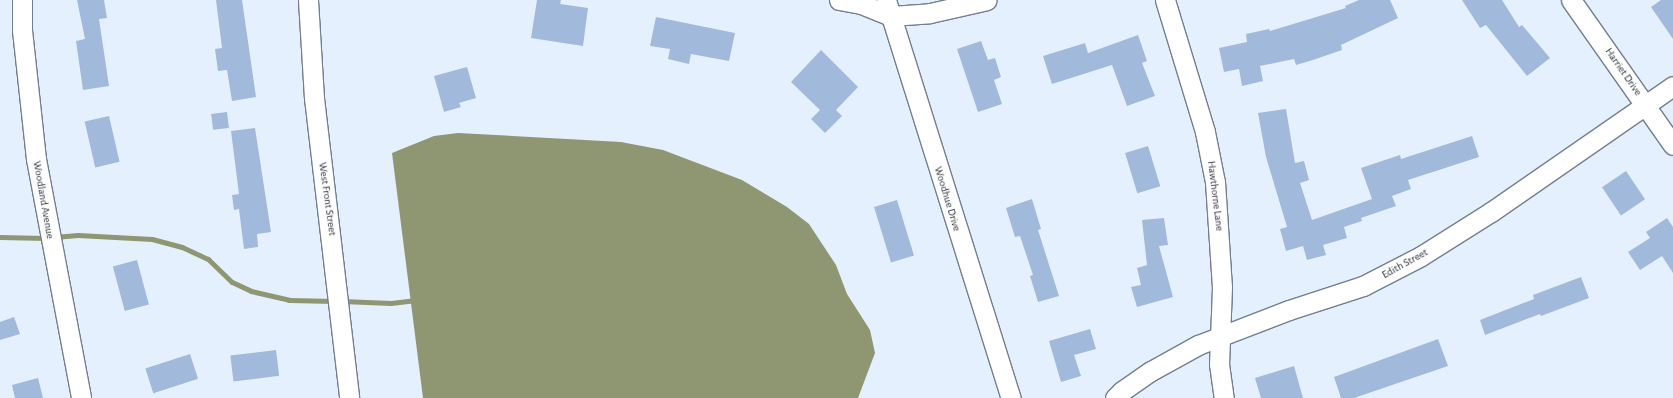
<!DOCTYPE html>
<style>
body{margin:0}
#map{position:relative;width:1673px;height:398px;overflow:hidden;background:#e5f0ff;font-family:"Alegreya Sans",sans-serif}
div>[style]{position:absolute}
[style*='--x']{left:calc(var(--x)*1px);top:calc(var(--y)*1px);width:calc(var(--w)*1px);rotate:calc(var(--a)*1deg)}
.water>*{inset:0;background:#8e9771}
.stream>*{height:5px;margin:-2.5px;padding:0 2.5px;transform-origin:2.5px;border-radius:2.5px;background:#8e9771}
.building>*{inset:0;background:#a1b9da;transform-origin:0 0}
.roads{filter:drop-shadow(1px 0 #727e8f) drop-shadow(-1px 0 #727e8f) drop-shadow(0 1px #727e8f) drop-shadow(0 -1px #727e8f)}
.minor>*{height:19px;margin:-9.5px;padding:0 9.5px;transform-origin:9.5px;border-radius:9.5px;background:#fff}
span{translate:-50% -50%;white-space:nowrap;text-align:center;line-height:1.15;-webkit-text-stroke:3px #fcfcfc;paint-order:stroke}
.street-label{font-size:11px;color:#292e35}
</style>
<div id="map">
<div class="water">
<i style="clip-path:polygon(458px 133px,621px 142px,663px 150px,742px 180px,787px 207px,809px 224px,836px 265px,847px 294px,870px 330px,875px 353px,858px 398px,423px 398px,392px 153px,434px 136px)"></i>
</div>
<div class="stream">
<i style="--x:0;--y:237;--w:46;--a:1.2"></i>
<i style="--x:54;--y:237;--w:24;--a:-5"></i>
<i style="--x:78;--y:235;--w:74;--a:3.1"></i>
<i style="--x:152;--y:239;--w:31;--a:15"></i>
<i style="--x:182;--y:247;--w:29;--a:25"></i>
<i style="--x:208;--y:259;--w:33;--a:44"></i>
<i style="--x:232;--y:282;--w:21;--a:25"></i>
<i style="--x:251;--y:291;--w:39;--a:13"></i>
<i style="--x:289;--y:300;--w:45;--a:1.3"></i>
<i style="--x:342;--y:301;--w:49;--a:2.3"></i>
<i style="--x:391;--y:303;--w:25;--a:-7"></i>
</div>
<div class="building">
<i style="clip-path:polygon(77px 0,104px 0,107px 18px,99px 19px,109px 86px,83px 90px,76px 41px,85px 39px)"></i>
<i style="clip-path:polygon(216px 0,242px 0,256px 97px,232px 101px,227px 70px,218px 71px,215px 49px,222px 48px)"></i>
<i style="clip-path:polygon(537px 0,561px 0,560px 4px,588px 8px,583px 46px,531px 38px)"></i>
<i style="clip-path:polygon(1359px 0,1390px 0,1398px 18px,1341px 45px,1342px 50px,1313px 60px,1296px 65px,1294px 59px,1260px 66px,1263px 81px,1242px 86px,1239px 69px,1224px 72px,1219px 48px,1247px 42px,1246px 34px,1269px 29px,1270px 31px,1346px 8px,1345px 6px)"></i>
<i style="clip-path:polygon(1462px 0,1502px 0,1519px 27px,1522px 25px,1550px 58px,1527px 76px,1486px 25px,1480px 28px)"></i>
<i style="clip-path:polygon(1661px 0,1673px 0,1673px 39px,1651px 7px)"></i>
<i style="clip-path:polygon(656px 17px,735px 33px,729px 61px,691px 54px,689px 64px,668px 59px,670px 49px,650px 46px)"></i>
<i style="clip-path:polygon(1138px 35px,1147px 61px,1142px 63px,1155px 96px,1127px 106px,1112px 65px,1052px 84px,1043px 56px,1085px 43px,1088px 53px)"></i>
<i style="clip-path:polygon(981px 41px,988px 60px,995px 58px,1001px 77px,994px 80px,1002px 104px,978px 112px,957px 49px)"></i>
<i style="clip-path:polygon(821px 50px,858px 87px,836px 110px,842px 116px,825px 133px,811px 119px,820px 110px,791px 82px)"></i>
<i style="clip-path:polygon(467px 67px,476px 98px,459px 103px,461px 107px,444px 112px,434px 76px)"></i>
<i style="clip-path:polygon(1286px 109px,1295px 163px,1304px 161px,1309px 180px,1300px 183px,1312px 220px,1372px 199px,1361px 168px,1400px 155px,1401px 159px,1472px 136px,1479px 157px,1408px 180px,1411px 189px,1392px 196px,1396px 206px,1361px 218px,1362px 221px,1344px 227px,1347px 238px,1323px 245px,1326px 255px,1307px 260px,1303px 246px,1286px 251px,1280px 229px,1287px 227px,1266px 157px,1258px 113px)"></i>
<i style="left:227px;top:112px;width:16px;height:16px;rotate:83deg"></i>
<i style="left:109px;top:116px;width:47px;height:25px;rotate:77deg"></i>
<i style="clip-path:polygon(255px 128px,271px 232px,257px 234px,258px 247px,244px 249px,239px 209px,234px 210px,232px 195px,239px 194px,231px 131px)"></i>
<i style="left:1148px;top:146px;width:42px;height:24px;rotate:73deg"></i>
<i style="left:1626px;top:171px;width:34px;height:29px;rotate:56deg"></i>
<i style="clip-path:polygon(1032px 199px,1041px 229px,1038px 230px,1059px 296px,1038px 302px,1030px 276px,1033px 275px,1020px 236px,1015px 237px,1006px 208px)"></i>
<i style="left:897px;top:200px;width:58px;height:24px;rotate:73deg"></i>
<i style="clip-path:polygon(1164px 218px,1168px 245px,1159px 246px,1173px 297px,1137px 307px,1131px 287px,1141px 285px,1137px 268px,1147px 265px,1142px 220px)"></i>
<i style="clip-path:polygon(1667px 218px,1673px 227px,1673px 273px,1662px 256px,1640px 270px,1628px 252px,1650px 238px,1646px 232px)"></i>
<i style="left:137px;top:260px;width:46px;height:25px;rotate:75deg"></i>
<i style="clip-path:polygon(1581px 277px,1589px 298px,1541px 316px,1540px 314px,1485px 335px,1480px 320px,1534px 299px,1533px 295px)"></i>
<i style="clip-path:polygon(14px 317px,20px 334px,0 340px,0 322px)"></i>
<i style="clip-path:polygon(1090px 329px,1096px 349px,1074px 355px,1081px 376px,1061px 382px,1049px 341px)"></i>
<i style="clip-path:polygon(1438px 339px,1448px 366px,1354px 398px,1341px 398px,1334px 377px)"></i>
<i style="left:276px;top:350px;width:26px;height:46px;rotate:83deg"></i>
<i style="left:190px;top:354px;width:26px;height:47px;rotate:72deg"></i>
<i style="clip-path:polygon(1294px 366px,1303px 398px,1261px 398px,1255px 378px)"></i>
<i style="clip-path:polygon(38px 378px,43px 398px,15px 398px,12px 385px)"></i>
</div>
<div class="roads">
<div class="minor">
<i style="--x:22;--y:0;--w:30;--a:90"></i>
<i style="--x:22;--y:30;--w:130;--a:83.8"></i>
<i style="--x:36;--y:159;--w:243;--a:79.3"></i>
<i style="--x:308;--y:0;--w:98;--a:86.5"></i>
<i style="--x:314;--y:98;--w:302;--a:83.3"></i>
<i style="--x:839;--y:0;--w:22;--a:10"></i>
<i style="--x:861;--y:4;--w:32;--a:22"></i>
<i style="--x:891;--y:16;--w:39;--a:-4"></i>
<i style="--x:930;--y:13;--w:58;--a:-12.8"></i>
<i style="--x:886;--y:0;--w:417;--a:72.6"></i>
<i style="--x:1165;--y:0;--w:138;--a:73.1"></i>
<i style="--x:1205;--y:132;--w:51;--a:78.7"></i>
<i style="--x:1215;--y:182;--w:105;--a:86.2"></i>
<i style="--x:1222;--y:287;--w:77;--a:92.2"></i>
<i style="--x:1219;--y:364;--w:34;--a:82"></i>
<i style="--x:1571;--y:0;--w:177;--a:54.9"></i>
<i style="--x:1115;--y:398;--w:10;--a:-45"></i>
<i style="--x:1122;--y:391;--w:35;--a:-35"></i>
<i style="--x:1151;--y:371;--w:54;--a:-29"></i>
<i style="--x:1198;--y:345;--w:97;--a:-21"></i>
<i style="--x:1289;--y:310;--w:78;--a:-18"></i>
<i style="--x:1363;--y:286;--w:65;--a:-27.3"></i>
<i style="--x:1421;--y:256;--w:83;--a:-32.2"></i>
<i style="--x:1491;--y:212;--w:221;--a:-34.7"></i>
</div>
</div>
<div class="street-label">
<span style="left:1623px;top:72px;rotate:55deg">Harriet Drive</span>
<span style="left:1215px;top:196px;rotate:83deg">Hawthorne Lane</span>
<span style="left:327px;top:199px;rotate:82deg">West Front Street</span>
<span style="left:947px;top:199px;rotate:73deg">Woodhue Drive</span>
<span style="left:43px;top:200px;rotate:80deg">Woodland Avenue</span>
<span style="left:1405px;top:264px;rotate:-29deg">Edith Street</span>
</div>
</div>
